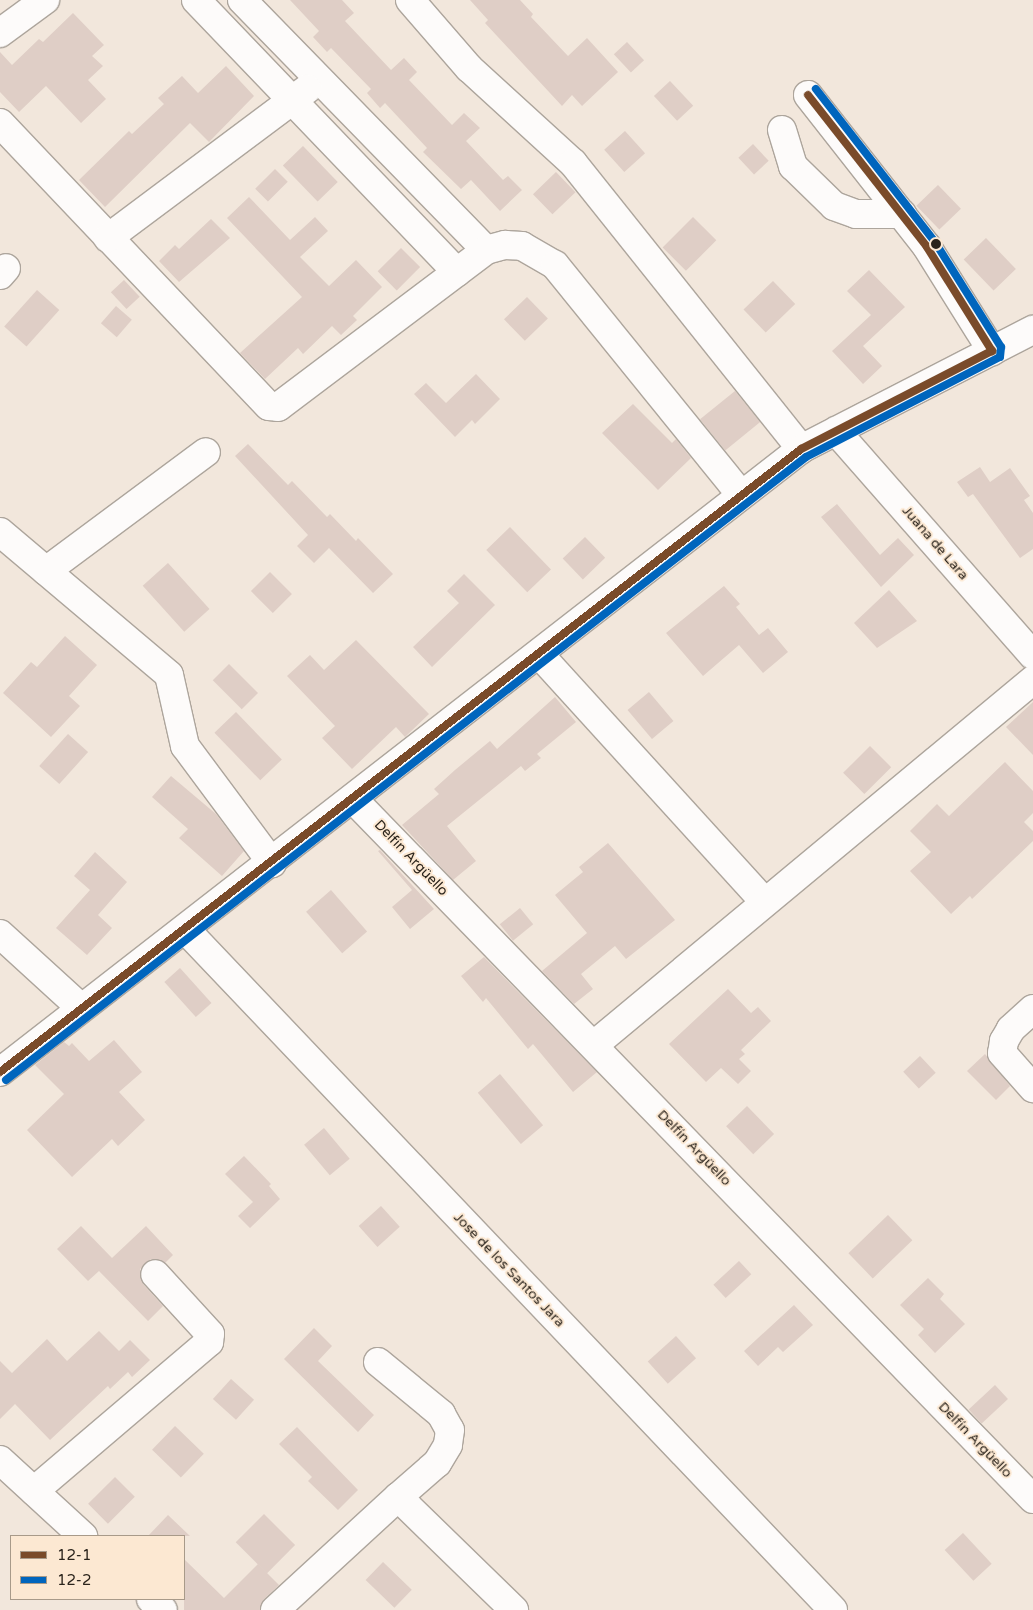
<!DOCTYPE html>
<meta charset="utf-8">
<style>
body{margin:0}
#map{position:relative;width:1033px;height:1610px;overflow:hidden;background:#f2e7dc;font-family:"Varela Round",sans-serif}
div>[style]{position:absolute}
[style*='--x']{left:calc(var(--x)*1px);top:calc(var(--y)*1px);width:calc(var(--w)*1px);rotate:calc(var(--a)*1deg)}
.building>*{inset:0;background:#dfcec6;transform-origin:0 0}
.roads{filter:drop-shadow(1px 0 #ada59c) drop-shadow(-1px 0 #ada59c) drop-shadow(0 1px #ada59c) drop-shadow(0 -1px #ada59c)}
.minor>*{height:28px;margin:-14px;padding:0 14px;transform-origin:14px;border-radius:14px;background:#fdfbfa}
.major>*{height:28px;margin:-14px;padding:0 14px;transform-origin:14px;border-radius:14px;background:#fdfbfa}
.bus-1>*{height:8px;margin:-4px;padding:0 4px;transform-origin:4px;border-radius:4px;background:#7a4b2a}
.bus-2>*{height:8px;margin:-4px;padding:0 4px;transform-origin:4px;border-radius:4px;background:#0065bd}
.dots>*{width:14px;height:14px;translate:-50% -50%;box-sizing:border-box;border:2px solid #fce8d2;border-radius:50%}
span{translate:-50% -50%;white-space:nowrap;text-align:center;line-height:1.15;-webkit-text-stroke:4px #fce8d2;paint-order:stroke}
.street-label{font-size:14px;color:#2b241c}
.legend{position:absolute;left:10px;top:1535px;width:175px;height:65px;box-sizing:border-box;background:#fce8d2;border:1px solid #a89a89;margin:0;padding:6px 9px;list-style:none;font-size:15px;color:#2b241c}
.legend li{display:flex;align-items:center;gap:10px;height:25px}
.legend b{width:25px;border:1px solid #a89a89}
</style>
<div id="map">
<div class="building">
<i style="clip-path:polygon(290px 0,342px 0,354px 13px,345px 21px,391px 70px,404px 58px,417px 72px,409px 80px,452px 125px,464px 113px,480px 128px,466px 141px,503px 180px,508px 176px,522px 190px,500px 211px,471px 180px,461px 189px,423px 152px,427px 148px,385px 103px,380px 108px,367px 93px,371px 89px,331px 48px,327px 52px,313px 37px,319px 31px)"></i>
<i style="clip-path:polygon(470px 0,520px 0,533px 14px,531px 17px,568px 56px,587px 38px,618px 72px,582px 106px,572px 95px,562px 106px,485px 23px,488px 20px)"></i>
<i style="clip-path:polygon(73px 13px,104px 45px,92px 56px,103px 66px,88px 80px,106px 99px,81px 123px,46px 86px,19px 112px,0 92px,0 52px,12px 65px,39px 39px,43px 42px)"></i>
<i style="left:627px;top:42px;width:25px;height:18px;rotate:47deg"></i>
<i style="clip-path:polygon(226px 66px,254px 96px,209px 142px,190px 123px,105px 207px,79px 180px,129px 131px,132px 134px,164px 104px,158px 98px,182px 76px,198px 93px)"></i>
<i style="left:670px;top:81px;width:34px;height:22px;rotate:47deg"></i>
<i style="left:625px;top:131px;width:30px;height:28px;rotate:48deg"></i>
<i style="left:753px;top:144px;width:23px;height:20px;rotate:47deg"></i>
<i style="left:303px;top:146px;width:50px;height:28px;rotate:46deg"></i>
<i style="left:275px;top:169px;width:18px;height:28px;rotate:45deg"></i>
<i style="left:556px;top:172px;width:28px;height:32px;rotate:46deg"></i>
<i style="left:938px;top:185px;width:33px;height:30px;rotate:46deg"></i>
<i style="clip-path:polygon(249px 197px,290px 240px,315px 217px,328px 231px,300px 257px,329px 286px,356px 260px,382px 287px,353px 316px,357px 320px,341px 335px,332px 326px,303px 354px,298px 348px,265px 379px,240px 353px,302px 297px,227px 218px)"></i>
<i style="left:693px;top:217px;width:33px;height:43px;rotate:45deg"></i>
<i style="clip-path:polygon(211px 219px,230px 238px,179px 282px,159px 261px,175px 245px,179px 249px)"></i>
<i style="left:986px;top:238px;width:43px;height:31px;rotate:46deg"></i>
<i style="left:401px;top:248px;width:27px;height:33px;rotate:45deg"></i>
<i style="clip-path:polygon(869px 270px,905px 307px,863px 346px,882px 366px,863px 384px,832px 351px,871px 315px,847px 291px)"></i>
<i style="left:124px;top:280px;width:23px;height:18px;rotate:47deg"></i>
<i style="left:773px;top:281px;width:32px;height:41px;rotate:46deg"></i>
<i style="left:37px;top:290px;width:30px;height:49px;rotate:42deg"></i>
<i style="left:527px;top:297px;width:30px;height:32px;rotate:46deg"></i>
<i style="left:116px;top:306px;width:21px;height:23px;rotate:41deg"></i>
<i style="clip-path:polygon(476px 374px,500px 399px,475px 424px,472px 420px,455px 437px,414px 394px,426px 383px,446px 403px)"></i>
<i style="left:735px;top:391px;width:40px;height:45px;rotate:51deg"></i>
<i style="clip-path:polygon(633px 404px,672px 443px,676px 439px,691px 458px,658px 490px,602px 433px)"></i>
<i style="clip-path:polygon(248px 444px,288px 485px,292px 481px,327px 517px,330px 514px,356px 541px,358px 538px,393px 574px,373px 593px,329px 548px,314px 563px,297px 546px,308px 535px,235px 456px)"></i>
<i style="clip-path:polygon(980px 467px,990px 482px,1010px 468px,1030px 496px,1024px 500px,1033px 513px,1033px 549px,1020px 558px,973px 494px,968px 497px,957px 482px)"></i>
<i style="clip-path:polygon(837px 504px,880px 555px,898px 538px,914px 555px,881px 587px,821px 517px)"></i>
<i style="left:510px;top:527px;width:59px;height:33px;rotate:46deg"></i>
<i style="left:585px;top:537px;width:29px;height:31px;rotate:46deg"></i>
<i style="left:168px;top:563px;width:62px;height:34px;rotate:48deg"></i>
<i style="left:270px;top:572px;width:31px;height:27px;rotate:45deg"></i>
<i style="clip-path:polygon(464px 574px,495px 605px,432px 667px,413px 647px,459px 603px,447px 591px)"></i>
<i style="clip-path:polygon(724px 586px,740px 604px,736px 607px,759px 635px,768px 628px,788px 652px,763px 673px,739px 645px,703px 676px,666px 633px)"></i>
<i style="clip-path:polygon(889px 590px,917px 621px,877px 648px,854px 623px)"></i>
<i style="clip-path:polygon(65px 636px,97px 665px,69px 696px,80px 706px,51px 737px,3px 693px,31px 662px,37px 667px)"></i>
<i style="clip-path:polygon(356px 640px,429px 714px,405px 737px,396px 727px,352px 769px,322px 738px,335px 726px,287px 676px,310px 655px,324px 670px)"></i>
<i style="left:229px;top:664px;width:41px;height:23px;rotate:45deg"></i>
<i style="left:649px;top:692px;width:38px;height:28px;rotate:50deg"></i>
<i style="clip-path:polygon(555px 697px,576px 722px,537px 754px,541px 758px,525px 771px,521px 766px,447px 826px,476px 861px,453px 880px,402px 825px,439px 794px,434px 789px,455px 770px,490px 741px,497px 749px)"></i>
<i style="clip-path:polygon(1033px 702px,1033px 755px,1006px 727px)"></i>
<i style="left:236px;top:712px;width:66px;height:30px;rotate:46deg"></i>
<i style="left:68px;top:734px;width:27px;height:43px;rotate:42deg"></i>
<i style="left:870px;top:746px;width:30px;height:38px;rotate:45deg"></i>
<i style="clip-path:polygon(1005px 762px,1033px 791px,1033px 813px,1024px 822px,1033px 831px,1033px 841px,972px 899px,970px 896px,951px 914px,910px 871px,931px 852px,910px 831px,937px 804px,949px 816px)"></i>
<i style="clip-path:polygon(171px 776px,216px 814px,244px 851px,222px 876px,179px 838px,188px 829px,152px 797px)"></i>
<i style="clip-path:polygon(608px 843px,675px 920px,626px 959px,615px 946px,581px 974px,593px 989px,574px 1004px,542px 971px,587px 933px,555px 895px,583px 872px,579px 867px)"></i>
<i style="clip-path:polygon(380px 850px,434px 909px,410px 929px,392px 907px,412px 890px,378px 851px)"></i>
<i style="clip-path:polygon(95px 852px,127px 882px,98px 915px,112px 928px,87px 955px,56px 928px,90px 890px,74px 876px)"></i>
<i style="left:331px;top:890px;width:55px;height:33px;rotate:49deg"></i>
<i style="left:520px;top:908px;width:21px;height:26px;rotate:51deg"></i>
<i style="clip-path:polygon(484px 957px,597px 1072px,573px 1092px,533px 1044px,528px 1049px,486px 998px,483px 1002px,461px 976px)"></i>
<i style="left:180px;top:968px;width:47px;height:21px;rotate:48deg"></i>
<i style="clip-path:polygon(728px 989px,751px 1013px,758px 1007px,771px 1021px,741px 1050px,745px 1054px,739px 1059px,751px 1071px,738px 1084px,721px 1068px,706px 1082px,669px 1044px)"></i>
<i style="clip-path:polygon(114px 1040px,142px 1072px,119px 1092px,145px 1120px,118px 1146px,112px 1139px,72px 1177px,27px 1130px,64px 1094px,35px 1065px,64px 1042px,69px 1046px,72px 1043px,89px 1061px)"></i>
<i style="clip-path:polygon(985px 1054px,1010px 1086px,996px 1100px,967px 1071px)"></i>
<i style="left:920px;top:1056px;width:23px;height:23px;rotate:47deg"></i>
<i style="left:500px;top:1074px;width:67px;height:29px;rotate:50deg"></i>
<i style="left:747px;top:1106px;width:39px;height:29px;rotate:46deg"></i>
<i style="left:324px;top:1128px;width:40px;height:26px;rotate:50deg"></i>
<i style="clip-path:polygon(244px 1156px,271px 1184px,269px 1186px,280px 1199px,250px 1228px,238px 1216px,253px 1202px,225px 1174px)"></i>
<i style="left:381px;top:1206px;width:28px;height:30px;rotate:48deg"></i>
<i style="left:888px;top:1215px;width:35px;height:55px;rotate:46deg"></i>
<i style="clip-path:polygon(81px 1226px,112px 1258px,146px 1226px,173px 1255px,165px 1263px,151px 1259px,140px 1269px,143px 1284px,163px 1306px,148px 1321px,99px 1271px,88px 1281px,57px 1249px)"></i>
<i style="left:739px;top:1261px;width:18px;height:35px;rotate:47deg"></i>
<i style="clip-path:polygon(928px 1278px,944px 1294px,940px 1299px,965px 1324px,935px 1353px,918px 1335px,924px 1329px,900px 1305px)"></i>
<i style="clip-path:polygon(794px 1305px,813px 1325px,783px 1352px,778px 1347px,758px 1366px,744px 1351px)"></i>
<i style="clip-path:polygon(314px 1328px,332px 1346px,318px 1361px,374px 1415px,358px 1432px,284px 1359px)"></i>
<i style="clip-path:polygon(99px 1331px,119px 1351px,130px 1340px,150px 1360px,132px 1377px,128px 1372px,110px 1389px,108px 1386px,50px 1440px,15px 1404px,0 1419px,0 1361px,12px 1373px,47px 1339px,67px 1361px)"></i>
<i style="left:676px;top:1336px;width:30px;height:38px;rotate:48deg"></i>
<i style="left:231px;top:1379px;width:31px;height:27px;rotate:42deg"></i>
<i style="left:995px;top:1385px;width:19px;height:36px;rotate:47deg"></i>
<i style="left:175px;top:1426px;width:40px;height:33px;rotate:44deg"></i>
<i style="clip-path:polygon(297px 1427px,358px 1490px,338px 1510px,308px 1481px,312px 1477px,279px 1444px)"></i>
<i style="left:115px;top:1477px;width:28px;height:38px;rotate:45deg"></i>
<i style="left:264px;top:1514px;width:44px;height:40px;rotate:45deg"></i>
<i style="clip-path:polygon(168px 1515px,190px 1536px,148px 1536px)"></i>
<i style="left:963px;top:1533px;width:42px;height:25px;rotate:47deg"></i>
<i style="clip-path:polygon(184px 1559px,224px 1598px,258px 1564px,279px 1585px,264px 1599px,260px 1610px,184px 1610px)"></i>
<i style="left:383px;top:1562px;width:40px;height:25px;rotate:44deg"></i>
</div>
<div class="roads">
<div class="minor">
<i style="--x:196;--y:0;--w:377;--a:46.2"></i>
<i style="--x:242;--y:0;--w:349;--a:45.7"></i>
<i style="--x:410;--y:0;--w:90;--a:49.1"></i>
<i style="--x:469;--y:68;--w:141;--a:42.4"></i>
<i style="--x:573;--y:163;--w:366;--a:51.4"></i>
<i style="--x:0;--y:33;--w:56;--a:-36.3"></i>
<i style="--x:808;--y:95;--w:193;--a:51.9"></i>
<i style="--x:927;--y:247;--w:123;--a:58"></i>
<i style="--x:0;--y:123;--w:390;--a:46.5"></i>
<i style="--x:269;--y:406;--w:9;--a:6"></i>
<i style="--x:278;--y:407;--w:261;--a:-37"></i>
<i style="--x:486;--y:250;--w:20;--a:-15"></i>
<i style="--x:505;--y:245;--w:17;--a:3"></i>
<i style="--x:522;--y:246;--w:38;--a:30"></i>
<i style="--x:555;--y:265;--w:296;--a:51"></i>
<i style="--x:782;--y:130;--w:38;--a:73"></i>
<i style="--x:793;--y:166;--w:57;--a:44.3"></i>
<i style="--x:834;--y:206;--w:23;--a:20"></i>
<i style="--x:856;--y:214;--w:46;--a:0"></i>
<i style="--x:108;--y:238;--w:249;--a:-36.8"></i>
<i style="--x:0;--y:275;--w:9;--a:-49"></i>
<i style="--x:836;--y:431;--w:298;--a:48.7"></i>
<i style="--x:0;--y:532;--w:221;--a:40.2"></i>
<i style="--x:169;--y:675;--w:73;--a:77.3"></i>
<i style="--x:185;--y:746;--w:146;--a:53.4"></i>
<i style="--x:46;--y:571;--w:199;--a:-36.6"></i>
<i style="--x:539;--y:654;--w:334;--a:47.7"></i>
<i style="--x:353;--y:799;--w:976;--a:45.83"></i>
<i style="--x:185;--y:929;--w:940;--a:46.42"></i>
<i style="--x:0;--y:934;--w:110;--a:42.4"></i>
<i style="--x:1033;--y:1009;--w:30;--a:138"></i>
<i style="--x:1011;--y:1029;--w:14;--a:120"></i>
<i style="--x:1004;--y:1041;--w:12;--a:99"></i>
<i style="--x:1002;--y:1053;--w:47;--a:48.5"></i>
<i style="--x:594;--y:1045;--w:571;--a:-39.74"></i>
<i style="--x:378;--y:1362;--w:82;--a:39.5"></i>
<i style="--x:441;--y:1414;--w:18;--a:61"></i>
<i style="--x:450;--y:1430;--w:15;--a:98"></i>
<i style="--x:448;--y:1445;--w:21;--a:121"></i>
<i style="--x:437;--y:1463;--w:52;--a:138.9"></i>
<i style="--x:0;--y:1460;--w:113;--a:42.5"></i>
<i style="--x:34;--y:1491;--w:230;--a:-40.4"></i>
<i style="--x:209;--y:1342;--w:8;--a:-83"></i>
<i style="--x:210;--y:1334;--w:81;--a:-132.5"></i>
<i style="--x:151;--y:1599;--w:16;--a:43"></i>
<i style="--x:275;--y:1610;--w:167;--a:-42.6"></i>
<i style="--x:398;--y:1497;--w:162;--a:44.2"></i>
</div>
<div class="major">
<i style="--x:0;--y:1072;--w:1015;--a:-37.87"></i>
<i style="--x:801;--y:449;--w:261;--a:-27.2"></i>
</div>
</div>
<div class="bus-1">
<i style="--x:808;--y:95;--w:193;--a:51.9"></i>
<i style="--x:927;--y:247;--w:123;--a:58"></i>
<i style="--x:0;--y:1072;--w:1015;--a:-37.87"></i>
<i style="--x:801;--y:449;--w:215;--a:-27.2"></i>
</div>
<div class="bus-2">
<i style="--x:6;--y:1080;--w:1014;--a:-37.91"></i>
<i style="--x:806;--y:457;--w:218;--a:-27.3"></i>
<i style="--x:1000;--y:357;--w:10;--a:-84"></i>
<i style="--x:1001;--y:347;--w:124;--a:-122.2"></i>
<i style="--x:935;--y:242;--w:194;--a:-127.9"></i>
</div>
<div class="dots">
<i style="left:936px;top:244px;background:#2b241c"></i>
</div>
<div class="street-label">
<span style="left:935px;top:543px;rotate:49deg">Juana de Lara</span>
<span style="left:411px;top:858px;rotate:46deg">Delfín Argüello</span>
<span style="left:694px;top:1148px;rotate:46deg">Delfín Argüello</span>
<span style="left:509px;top:1270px;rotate:46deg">Jose de los Santos Jara</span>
<span style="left:975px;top:1440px;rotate:46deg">Delfín Argüello</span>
</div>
<ul class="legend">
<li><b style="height:6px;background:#7a4b2a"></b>12-1</li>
<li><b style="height:6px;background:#0065bd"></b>12-2</li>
</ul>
</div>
